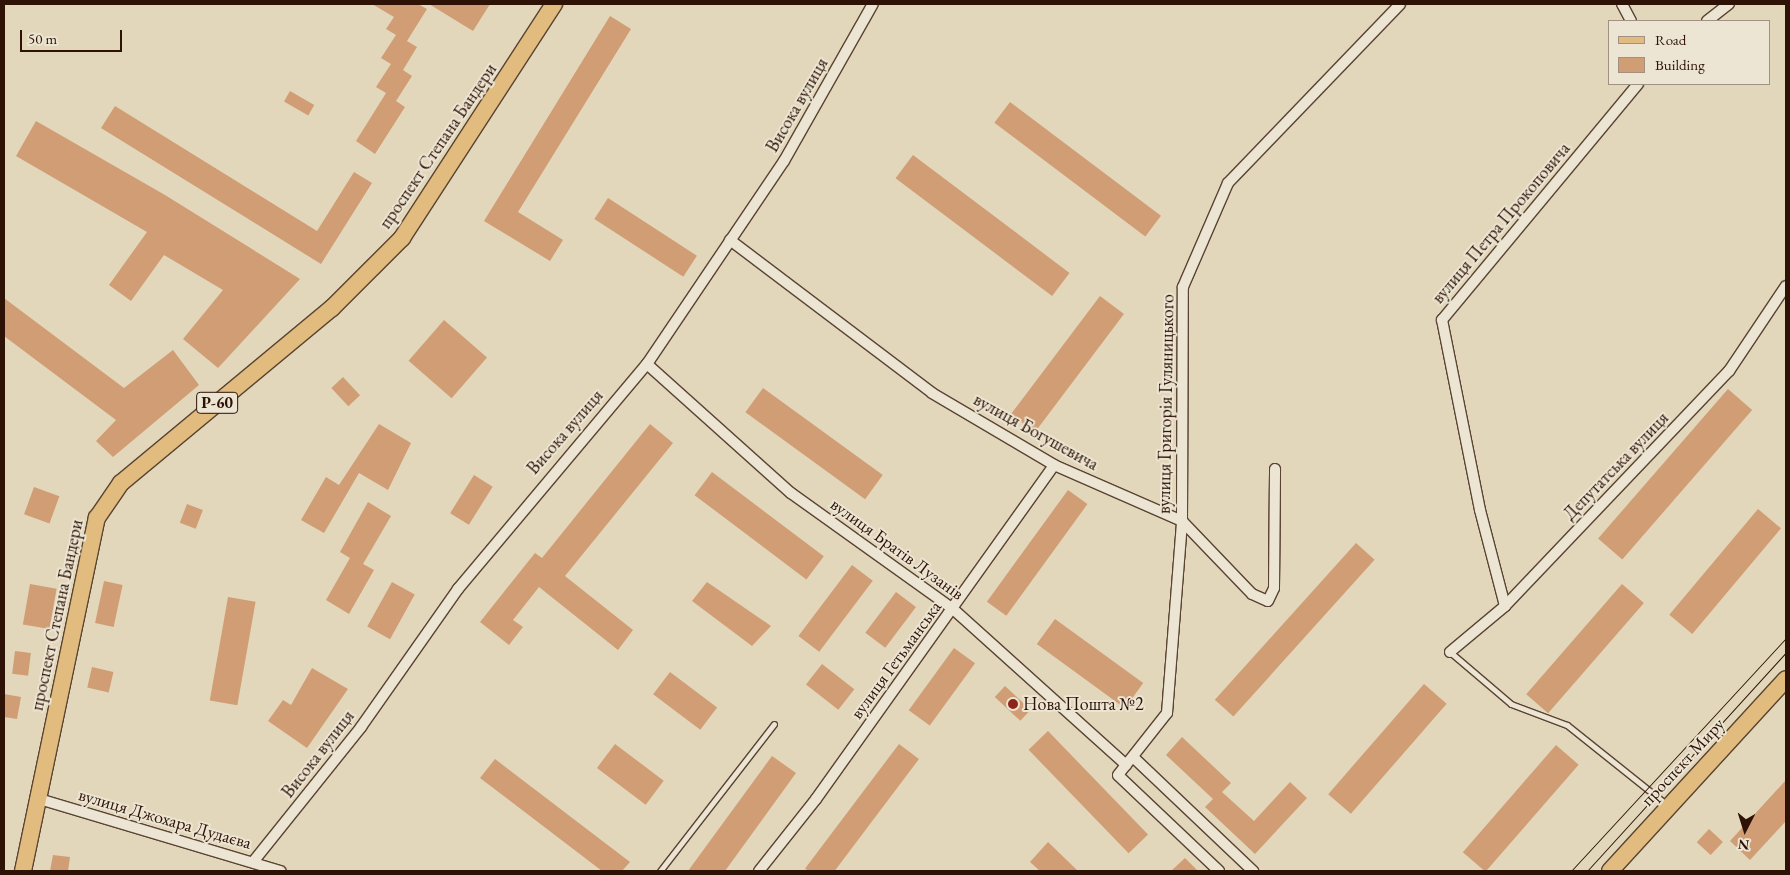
<!DOCTYPE html>
<meta charset="utf-8">
<style>
body{margin:0}
#map{position:relative;width:1790px;height:875px;overflow:hidden;background:#e2d7bb;font-family:"EB Garamond",serif}
div>[style]{position:absolute}
[style*='--x']{left:calc(var(--x)*1px);top:calc(var(--y)*1px);width:calc(var(--w)*1px);rotate:calc(var(--a)*1deg)}
.building>*{inset:0;background:#d09d75;transform-origin:0 0}
.roads{filter:drop-shadow(1px 0 #5a4332) drop-shadow(-1px 0 #5a4332) drop-shadow(0 1px #5a4332) drop-shadow(0 -1px #5a4332)}
.lane>*{height:5px;margin:-2.5px;padding:0 2.5px;transform-origin:2.5px;border-radius:2.5px;background:#ece5d3}
.street>*{height:10px;margin:-5px;padding:0 5px;transform-origin:5px;border-radius:5px;background:#ece5d3}
.primary>*{height:16px;margin:-8px;padding:0 8px;transform-origin:8px;border-radius:8px;background:#e1bc7e}
.tram>*{height:1px;margin:-0.5px;padding:0 0.5px;transform-origin:0.5px;border-radius:0.5px;background:#2d1205}
.dots>*{width:14px;height:14px;translate:-50% -50%;box-sizing:border-box;border:2px solid #ece5d3;border-radius:50%}
span{translate:-50% -50%;white-space:nowrap;text-align:center;line-height:1.15;-webkit-text-stroke:4px #ece5d3;paint-order:stroke}
.shield-label span{padding:1px 4px;background:#ece5d3;border:1px solid;border-radius:4px;-webkit-text-stroke-width:0}
.shield-label{font-size:16px;color:#2d1205;font-weight:700}
.street-label{font-size:18px;color:#2d1205}
.poi-label{font-size:18px;color:#2d1205}
.left{translate:0 -50%;text-align:left}
.frame{position:absolute;inset:0;border:5px solid #2d1205;pointer-events:none}
.legend{position:absolute;left:1608px;top:20px;width:162px;height:65px;box-sizing:border-box;background:#ece5d3;border:1px solid #a09181;margin:0;padding:6px 9px;list-style:none;font-size:15px;color:#2d1205}
.legend li{display:flex;align-items:center;gap:10px;height:25px}
.legend b{width:25px;border:1px solid #a09181}
.north{position:absolute;left:1720px;top:805px;width:50px;height:50px;-webkit-text-stroke:4px #ece5d3;paint-order:stroke;rotate:185deg;font-size:14px;font-weight:700;line-height:20px;text-align:center;color:#2d1205}
.north::after{content:'';display:block;margin:auto;width:18px;height:22px;background:#2d1205;clip-path:polygon(50% 0,100% 100%,50% 72%,0 100%)}
.scale{position:absolute;left:20px;top:30px;width:102px;height:22px;box-sizing:border-box;border:2px solid #2d1205;border-top:0;padding-left:6px;font-size:15px;line-height:18px;white-space:nowrap;color:#2d1205;-webkit-text-stroke:4px #ece5d3;paint-order:stroke}
</style>
<div id="map">
<div class="building">
<i style="clip-path:polygon(372px 4px,418px 4px,427px 9px,407px 41px,417px 47px,403px 70px,412px 76px,396px 101px,405px 107px,375px 154px,356px 141px,386px 93px,376px 87px,391px 64px,381px 58px,396px 35px,386px 29px,394px 17px)"></i>
<i style="clip-path:polygon(429px 4px,490px 4px,473px 31px)"></i>
<i style="clip-path:polygon(610px 16px,631px 29px,518px 212px,563px 240px,550px 261px,484px 221px)"></i>
<i style="left:290px;top:91px;width:28px;height:12px;rotate:30deg"></i>
<i style="left:1010px;top:102px;width:189px;height:26px;rotate:37deg"></i>
<i style="clip-path:polygon(115px 106px,317px 231px,354px 172px,372px 183px,321px 264px,101px 128px)"></i>
<i style="clip-path:polygon(36px 121px,165px 195px,300px 279px,218px 368px,183px 339px,223px 290px,164px 255px,131px 301px,109px 285px,147px 232px,16px 156px)"></i>
<i style="left:913px;top:155px;width:196px;height:29px;rotate:37deg"></i>
<i style="left:608px;top:198px;width:106px;height:25px;rotate:33deg"></i>
<i style="left:1100px;top:296px;width:30px;height:148px;rotate:37deg"></i>
<i style="clip-path:polygon(4px 298px,124px 388px,173px 350px,199px 385px,113px 457px,96px 441px,116px 420px,4px 336px)"></i>
<i style="left:444px;top:320px;width:57px;height:54px;rotate:41deg"></i>
<i style="left:343px;top:377px;width:25px;height:16px;rotate:47deg"></i>
<i style="left:763px;top:388px;width:148px;height:30px;rotate:36deg"></i>
<i style="left:1728px;top:389px;width:32px;height:198px;rotate:41deg"></i>
<i style="clip-path:polygon(379px 424px,411px 443px,388px 490px,359px 473px,324px 533px,301px 520px,326px 477px,339px 485px)"></i>
<i style="clip-path:polygon(650px 424px,673px 443px,565px 576px,633px 630px,618px 650px,539px 587px,513px 620px,523px 627px,509px 645px,480px 622px,535px 553px,542px 558px)"></i>
<i style="left:712px;top:472px;width:140px;height:29px;rotate:37deg"></i>
<i style="left:474px;top:475px;width:22px;height:45px;rotate:32deg"></i>
<i style="left:34px;top:487px;width:27px;height:29px;rotate:20deg"></i>
<i style="left:1068px;top:490px;width:24px;height:138px;rotate:36deg"></i>
<i style="clip-path:polygon(368px 502px,391px 516px,363px 564px,374px 570px,349px 614px,326px 600px,350px 558px,340px 552px)"></i>
<i style="left:187px;top:504px;width:17px;height:20px;rotate:21deg"></i>
<i style="left:1758px;top:509px;width:30px;height:138px;rotate:40deg"></i>
<i style="left:1356px;top:543px;width:25px;height:211px;rotate:42deg"></i>
<i style="left:852px;top:565px;width:26px;height:89px;rotate:37deg"></i>
<i style="left:104px;top:581px;width:19px;height:43px;rotate:12deg"></i>
<i style="left:392px;top:582px;width:26px;height:51px;rotate:29deg"></i>
<i style="clip-path:polygon(707px 582px,771px 626px,752px 646px,692px 601px)"></i>
<i style="left:30px;top:584px;width:27px;height:41px;rotate:10deg"></i>
<i style="left:1622px;top:584px;width:29px;height:146px;rotate:41deg"></i>
<i style="left:896px;top:592px;width:25px;height:51px;rotate:37deg"></i>
<i style="left:228px;top:597px;width:28px;height:105px;rotate:10deg"></i>
<i style="left:1055px;top:619px;width:109px;height:31px;rotate:36deg"></i>
<i style="left:954px;top:648px;width:26px;height:77px;rotate:36deg"></i>
<i style="left:15px;top:651px;width:16px;height:23px;rotate:7deg"></i>
<i style="left:822px;top:664px;width:41px;height:26px;rotate:38deg"></i>
<i style="left:92px;top:667px;width:22px;height:21px;rotate:13deg"></i>
<i style="clip-path:polygon(312px 668px,348px 689px,307px 748px,268px 721px,283px 700px,291px 705px)"></i>
<i style="left:670px;top:672px;width:59px;height:28px;rotate:37deg"></i>
<i style="left:1424px;top:684px;width:30px;height:146px;rotate:41deg"></i>
<i style="left:1005px;top:686px;width:35px;height:15px;rotate:43deg"></i>
<i style="clip-path:polygon(4px 694px,21px 697px,17px 719px,4px 717px)"></i>
<i style="left:1048px;top:731px;width:144px;height:27px;rotate:46deg"></i>
<i style="clip-path:polygon(1182px 737px,1231px 783px,1222px 792px,1254px 821px,1290px 782px,1307px 798px,1255px 854px,1205px 807px,1213px 799px,1166px 755px)"></i>
<i style="left:615px;top:744px;width:61px;height:30px;rotate:37deg"></i>
<i style="left:899px;top:744px;width:25px;height:156px;rotate:37deg"></i>
<i style="left:1556px;top:745px;width:30px;height:142px;rotate:41deg"></i>
<i style="clip-path:polygon(772px 756px,796px 773px,725px 871px,688px 871px)"></i>
<i style="clip-path:polygon(495px 759px,630px 862px,622px 871px,602px 871px,480px 778px)"></i>
<i style="clip-path:polygon(1786px 780px,1786px 821px,1750px 860px,1730px 841px)"></i>
<i style="left:1709px;top:829px;width:19px;height:18px;rotate:43deg"></i>
<i style="clip-path:polygon(1048px 842px,1078px 871px,1040px 871px,1030px 862px)"></i>
<i style="clip-path:polygon(53px 855px,70px 857px,68px 871px,50px 871px)"></i>
<i style="clip-path:polygon(1185px 858px,1198px 871px,1171px 871px)"></i>
</div>
<div class="roads">
<div class="lane">
<i style="--x:1450;--y:652;--w:80;--a:40.4"></i>
<i style="--x:1511;--y:704;--w:60;--a:20.6"></i>
<i style="--x:1567;--y:725;--w:127;--a:38.6"></i>
<i style="--x:660;--y:871;--w:186;--a:-52.2"></i>
</div>
<div class="street">
<i style="--x:1622;--y:4;--w:19;--a:62"></i>
<i style="--x:1707;--y:21;--w:28;--a:-38"></i>
<i style="--x:730;--y:240;--w:253;--a:37.1"></i>
<i style="--x:932;--y:393;--w:142;--a:30.5"></i>
<i style="--x:1054;--y:465;--w:140;--a:23.6"></i>
<i style="--x:1182;--y:521;--w:101;--a:46.2"></i>
<i style="--x:1252;--y:594;--w:17;--a:24"></i>
<i style="--x:1268;--y:601;--w:14;--a:-65"></i>
<i style="--x:1274;--y:588;--w:119;--a:-89.5"></i>
<i style="--x:647;--y:364;--w:193;--a:41.9"></i>
<i style="--x:791;--y:493;--w:199;--a:35.6"></i>
<i style="--x:953;--y:609;--w:233;--a:42"></i>
<i style="--x:1505;--y:606;--w:99;--a:-104.6"></i>
<i style="--x:1480;--y:510;--w:194;--a:-101.3"></i>
<i style="--x:1442;--y:320;--w:307;--a:-50.3"></i>
<i style="--x:1450;--y:652;--w:72;--a:-39.9"></i>
<i style="--x:1505;--y:606;--w:325;--a:-46.4"></i>
<i style="--x:1729;--y:371;--w:102;--a:-56.2"></i>
<i style="--x:1133;--y:757;--w:166;--a:43.5"></i>
<i style="--x:39;--y:799;--w:252;--a:16.6"></i>
<i style="--x:253;--y:862;--w:173;--a:-51.3"></i>
<i style="--x:361;--y:727;--w:169;--a:-54.9"></i>
<i style="--x:458;--y:589;--w:294;--a:-50"></i>
<i style="--x:647;--y:364;--w:245;--a:-56"></i>
<i style="--x:784;--y:161;--w:180;--a:-60.5"></i>
<i style="--x:759;--y:871;--w:92;--a:-51.6"></i>
<i style="--x:816;--y:799;--w:410;--a:-54.5"></i>
<i style="--x:1219;--y:871;--w:139;--a:-136.5"></i>
<i style="--x:1118;--y:775;--w:79;--a:-51.7"></i>
<i style="--x:1167;--y:713;--w:193;--a:-85.5"></i>
<i style="--x:1182;--y:521;--w:234;--a:-89.8"></i>
<i style="--x:1183;--y:287;--w:113;--a:-66.6"></i>
<i style="--x:1228;--y:183;--w:248;--a:-46.1"></i>
</div>
<div class="primary">
<i style="--x:23;--y:871;--w:361;--a:-78.2"></i>
<i style="--x:97;--y:518;--w:42;--a:-55.6"></i>
<i style="--x:121;--y:483;--w:274;--a:-39.7"></i>
<i style="--x:332;--y:308;--w:99;--a:-45"></i>
<i style="--x:402;--y:238;--w:279;--a:-57"></i>
<i style="--x:1610;--y:871;--w:260;--a:-47.5"></i>
</div>
</div>
<div class="tram">
<i style="--x:1571;--y:871;--w:317;--a:-47.3"></i>
<i style="--x:1587;--y:871;--w:296;--a:-47.7"></i>
</div>
<div class="dots">
<i style="left:1013px;top:704px;background:#8f2418"></i>
</div>
<div class="shield-label">
<span style="left:217px;top:403px">Р-60</span>
</div>
<div class="street-label">
<span style="left:797px;top:105px;rotate:-60deg">Висока вулиця</span>
<span style="left:438px;top:146px;rotate:-56deg">проспект Степана Бандери</span>
<span style="left:1501px;top:223px;rotate:-50deg">вулиця Петра Прокоповича</span>
<span style="left:1166px;top:404px;rotate:-89deg">вулиця Григорія Гуляницького</span>
<span style="left:565px;top:432px;rotate:-49deg">Висока вулиця</span>
<span style="left:1036px;top:432px;rotate:29deg">вулиця Богушевича</span>
<span style="left:1616px;top:466px;rotate:-46deg">Депутатська вулиця</span>
<span style="left:897px;top:549px;rotate:36deg">вулиця Братів Лузанів</span>
<span style="left:57px;top:615px;rotate:-78deg">проспект Степана Бандери</span>
<span style="left:896px;top:660px;rotate:-54deg">вулиця Гетьманська</span>
<span style="left:318px;top:754px;rotate:-52deg">Висока вулиця</span>
<span style="left:1683px;top:762px;rotate:-47deg">проспект Миру</span>
<span style="left:165px;top:819px;rotate:16deg">вулиця Джохара Дудаєва</span>
</div>
<div class="poi-label">
<span class="left" style="left:1023px;top:704px">Нова Пошта №2</span>
</div>
<div class="frame"></div>
<ul class="legend">
<li><b style="height:6px;background:#e1bc7e"></b>Road</li>
<li><b style="height:14px;background:#d09d75"></b>Building</li>
</ul>
<div class="north">N</div>
<div class="scale">50 m</div>
</div>
